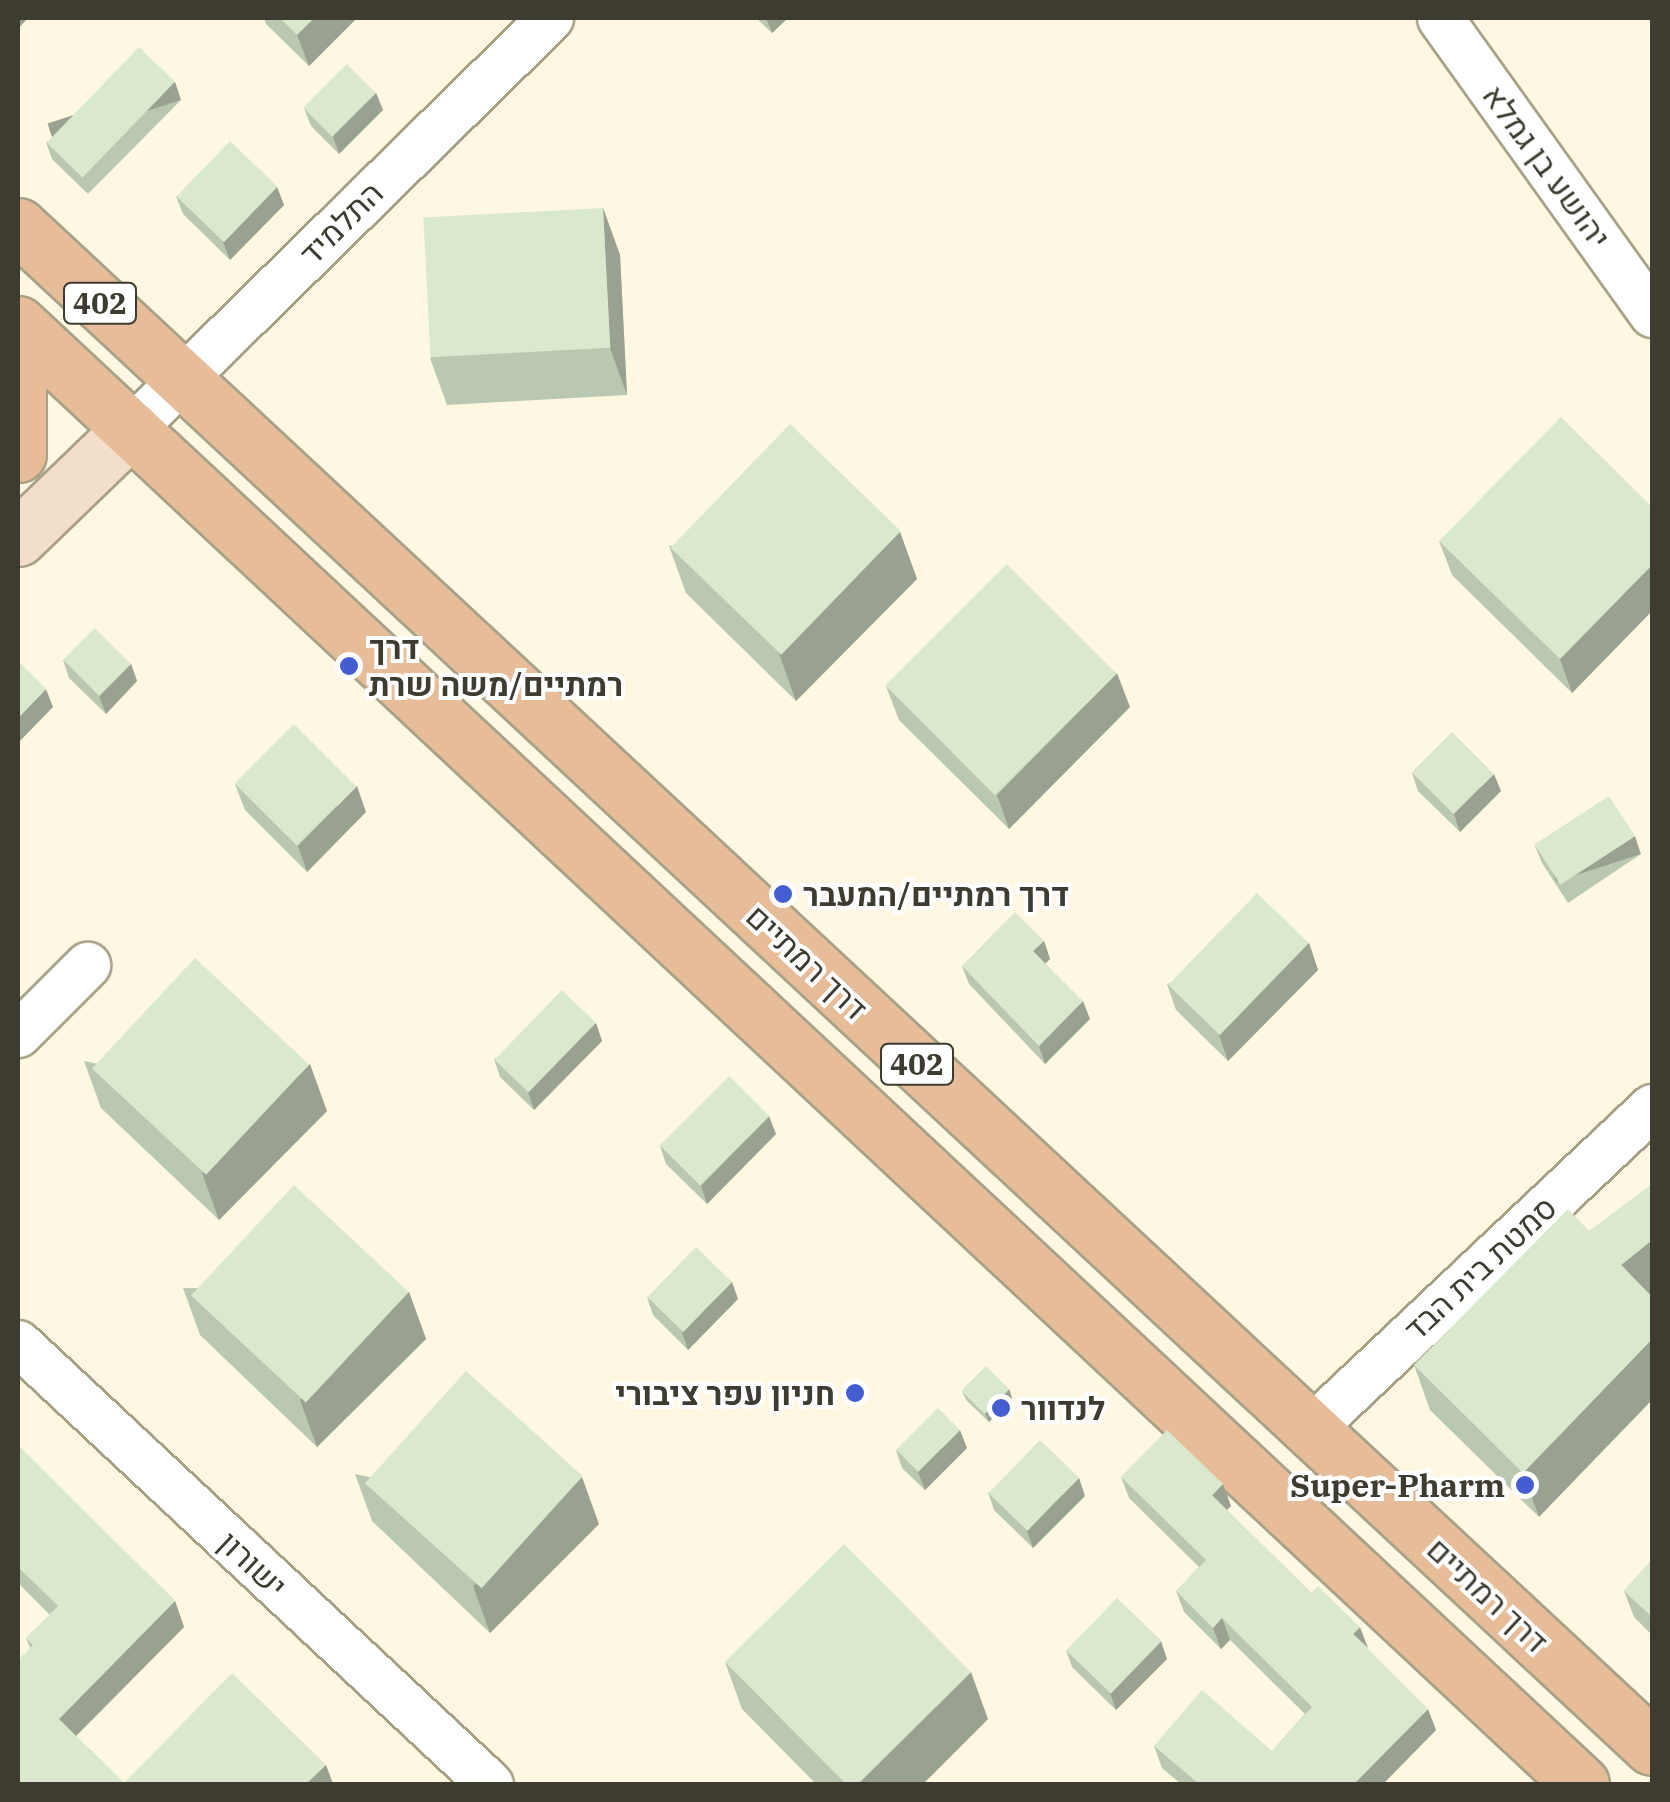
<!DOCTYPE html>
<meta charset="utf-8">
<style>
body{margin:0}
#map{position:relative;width:1670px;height:1802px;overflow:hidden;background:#fef8e2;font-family:"IBM Plex Serif",Heebo,serif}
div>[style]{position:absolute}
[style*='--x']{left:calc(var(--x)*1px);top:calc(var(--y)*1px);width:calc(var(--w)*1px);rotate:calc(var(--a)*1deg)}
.roads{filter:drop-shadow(2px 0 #a7a186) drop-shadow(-2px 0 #a7a186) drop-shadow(0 2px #a7a186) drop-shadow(0 -2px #a7a186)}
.street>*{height:45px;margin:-22.5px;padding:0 22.5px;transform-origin:22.5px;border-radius:22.5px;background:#fff}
.secondary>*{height:55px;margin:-27.5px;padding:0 27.5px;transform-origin:27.5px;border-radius:27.5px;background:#f3decc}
.primary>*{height:55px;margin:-27.5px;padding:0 27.5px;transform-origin:27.5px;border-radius:27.5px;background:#e7bd99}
.wall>*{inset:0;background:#bbc8b1}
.shaded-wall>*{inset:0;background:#99a290;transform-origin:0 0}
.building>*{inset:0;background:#dae8ce;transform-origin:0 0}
.dots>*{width:28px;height:28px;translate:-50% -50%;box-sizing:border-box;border:5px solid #fff;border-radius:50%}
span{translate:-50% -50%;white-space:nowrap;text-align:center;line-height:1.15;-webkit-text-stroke:8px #fff;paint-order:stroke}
.shield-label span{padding:2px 8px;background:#fff;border:2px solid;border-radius:8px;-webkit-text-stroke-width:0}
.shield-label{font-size:30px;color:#3e3b30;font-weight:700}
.street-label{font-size:32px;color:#3e3b30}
.poi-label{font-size:32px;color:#3e3b30;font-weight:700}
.left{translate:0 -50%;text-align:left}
.right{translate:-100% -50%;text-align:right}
.frame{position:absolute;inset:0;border:20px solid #3e3b30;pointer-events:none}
</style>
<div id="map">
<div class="roads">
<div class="street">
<i style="--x:1440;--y:18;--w:364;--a:54.4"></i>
<i style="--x:131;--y:429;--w:587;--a:-44.45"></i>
<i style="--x:18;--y:1034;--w:98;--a:-45"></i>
<i style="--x:18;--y:1343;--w:646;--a:43.06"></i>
<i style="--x:1309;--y:1430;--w:471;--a:-43.3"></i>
</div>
<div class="secondary">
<i style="--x:18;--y:538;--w:157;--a:-44"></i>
</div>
<div class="primary">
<i style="--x:18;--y:226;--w:2232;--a:42.95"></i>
<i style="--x:18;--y:324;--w:2139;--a:43.05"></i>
<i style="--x:18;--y:380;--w:74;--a:90"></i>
</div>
</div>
<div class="wall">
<i style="clip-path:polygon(264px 18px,357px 18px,309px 66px,266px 24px)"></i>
<i style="clip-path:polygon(756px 18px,788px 18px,772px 33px)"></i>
<i style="clip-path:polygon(175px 82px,181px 100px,88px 194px,52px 159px,46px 142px)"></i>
<i style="clip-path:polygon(376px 93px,383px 110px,339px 154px,311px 126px,304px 108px)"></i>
<i style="clip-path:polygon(277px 187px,284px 205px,230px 260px,183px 214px,176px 196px)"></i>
<i style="clip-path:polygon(603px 208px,620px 255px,627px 395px,447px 405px,430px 358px)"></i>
<i style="clip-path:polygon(1652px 507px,1652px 611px,1572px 693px,1452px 575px,1439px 541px)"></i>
<i style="clip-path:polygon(900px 532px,917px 579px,796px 701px,686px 593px,669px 546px)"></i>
<i style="clip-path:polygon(63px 660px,131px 664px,137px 681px,106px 714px,69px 678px)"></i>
<i style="clip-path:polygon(886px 686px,1130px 707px,1009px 829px,899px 720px)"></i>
<i style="clip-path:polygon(1412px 773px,1501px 791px,1460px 832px,1418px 791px)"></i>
<i style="clip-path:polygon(235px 784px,366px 812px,307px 872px,245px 810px)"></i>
<i style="clip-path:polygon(1535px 846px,1641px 854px,1568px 903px,1542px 863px)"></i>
<i style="clip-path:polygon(1044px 941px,1050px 959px,1045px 963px,1090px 1019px,1045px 1064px,969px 984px,962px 966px)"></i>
<i style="clip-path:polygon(1309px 943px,1318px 970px,1228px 1061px,1176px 1010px,1167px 984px)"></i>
<i style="clip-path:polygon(596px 1023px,602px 1041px,534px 1110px,500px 1077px,494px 1059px)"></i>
<i style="clip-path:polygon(84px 1061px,327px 1111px,219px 1220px,101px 1108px)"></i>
<i style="clip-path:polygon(776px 1134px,707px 1204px,666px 1164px,660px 1146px)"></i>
<i style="clip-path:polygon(1589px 1231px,1539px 1517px,1430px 1410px,1414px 1365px)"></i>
<i style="clip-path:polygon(183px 1288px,409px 1292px,426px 1339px,317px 1447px,200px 1335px)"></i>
<i style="clip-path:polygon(647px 1297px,738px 1299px,688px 1350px,653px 1315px)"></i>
<i style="clip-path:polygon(1009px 1389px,1012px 1398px,989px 1422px,966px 1400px,962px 1391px)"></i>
<i style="clip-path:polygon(18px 1446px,175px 1601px,184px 1627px,76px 1736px,124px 1783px,326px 1765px,333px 1784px,18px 1784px,30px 1648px,26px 1638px,50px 1615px,20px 1585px,18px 1588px)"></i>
<i style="clip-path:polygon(967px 1448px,925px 1490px,902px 1468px,896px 1450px)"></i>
<i style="clip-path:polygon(355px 1474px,599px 1524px,490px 1633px,372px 1521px)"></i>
<i style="clip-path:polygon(1121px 1477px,1231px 1506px,1227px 1510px,1368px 1649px,1436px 1730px,1383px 1784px,1181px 1784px,1162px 1768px,1154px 1746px,1272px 1751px,1305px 1714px,1230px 1640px,1221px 1649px,1184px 1612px,1176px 1591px,1199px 1567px,1129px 1498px)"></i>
<i style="clip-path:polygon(988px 1492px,1085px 1496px,1033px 1548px,994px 1510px)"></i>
<i style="clip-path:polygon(1652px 1560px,1652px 1635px,1634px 1617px,1624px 1591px)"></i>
<i style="clip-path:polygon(1066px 1650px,1167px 1659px,1116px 1710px,1072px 1667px)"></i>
<i style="clip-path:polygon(725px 1662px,988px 1719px,923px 1784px,816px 1784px,742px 1709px)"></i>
</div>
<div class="shaded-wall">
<i style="clip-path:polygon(18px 18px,28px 18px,18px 29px)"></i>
<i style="clip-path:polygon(314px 18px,357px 18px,309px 66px,297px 35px)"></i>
<i style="clip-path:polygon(766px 18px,788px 18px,772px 33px)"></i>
<i style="left:175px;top:82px;width:19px;height:134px;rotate:72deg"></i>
<i style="clip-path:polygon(376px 93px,383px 110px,339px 154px,333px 136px)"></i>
<i style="clip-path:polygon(277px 187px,284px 205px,230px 260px,223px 242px)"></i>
<i style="clip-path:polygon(603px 208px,620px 255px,627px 395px,610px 348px)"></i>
<i style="clip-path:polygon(900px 532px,917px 579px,796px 701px,779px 654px)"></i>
<i style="clip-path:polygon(1652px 565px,1652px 611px,1572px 693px,1560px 659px)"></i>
<i style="clip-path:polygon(131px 664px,137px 681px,106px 714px,99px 696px)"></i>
<i style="clip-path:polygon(1117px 673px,1130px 707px,1009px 829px,997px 795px)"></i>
<i style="clip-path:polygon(46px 689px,53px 707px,18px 743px,18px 718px)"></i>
<i style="clip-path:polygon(1494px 774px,1501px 791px,1460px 832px,1454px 814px)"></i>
<i style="clip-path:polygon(357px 786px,366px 812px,307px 872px,298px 846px)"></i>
<i style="left:1635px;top:836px;width:19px;height:89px;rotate:72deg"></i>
<i style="clip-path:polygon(1044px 941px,1050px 959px,1040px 969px,1033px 951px)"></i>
<i style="clip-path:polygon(1309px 943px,1318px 970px,1228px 1061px,1219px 1035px)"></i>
<i style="clip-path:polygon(1083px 1001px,1090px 1019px,1045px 1064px,1039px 1046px)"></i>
<i style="clip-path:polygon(596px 1023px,602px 1041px,534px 1110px,528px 1092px)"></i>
<i style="clip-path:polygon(310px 1064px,327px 1111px,219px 1220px,202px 1173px)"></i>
<i style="clip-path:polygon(769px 1116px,776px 1134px,707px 1204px,701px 1186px)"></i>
<i style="clip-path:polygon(1652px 1240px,1652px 1297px,1621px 1265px)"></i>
<i style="clip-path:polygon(732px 1282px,738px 1299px,688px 1350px,682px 1332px)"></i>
<i style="clip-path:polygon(409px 1292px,426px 1339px,317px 1447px,300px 1400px)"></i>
<i style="clip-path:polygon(1652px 1339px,1652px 1400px,1539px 1517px,1523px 1473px)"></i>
<i style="clip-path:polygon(1009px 1389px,1012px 1398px,989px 1422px,985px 1413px)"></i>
<i style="clip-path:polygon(960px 1430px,967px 1448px,925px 1490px,918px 1472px)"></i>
<i style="clip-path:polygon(582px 1477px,599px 1524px,490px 1633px,473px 1586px)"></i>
<i style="clip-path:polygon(1079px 1478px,1085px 1496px,1033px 1548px,1027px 1531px)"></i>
<i style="clip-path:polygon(1223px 1484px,1231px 1506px,1220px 1517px,1212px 1495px)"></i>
<i style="clip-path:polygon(175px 1601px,184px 1627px,68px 1744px,59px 1719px)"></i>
<i style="clip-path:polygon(1222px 1618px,1230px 1640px,1221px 1649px,1213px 1628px)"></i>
<i style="clip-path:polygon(1360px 1627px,1368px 1648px,1353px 1634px)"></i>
<i style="clip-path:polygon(1161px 1641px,1167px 1659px,1116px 1710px,1110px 1693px)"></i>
<i style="clip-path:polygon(971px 1672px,988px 1719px,923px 1784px,858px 1784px)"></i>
<i style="clip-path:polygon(1428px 1709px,1436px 1730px,1383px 1784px,1354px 1784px)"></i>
<i style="clip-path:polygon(326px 1765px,333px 1784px,306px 1784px)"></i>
</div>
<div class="building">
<i style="clip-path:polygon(280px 18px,314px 18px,297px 35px)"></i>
<i style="left:139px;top:47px;width:50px;height:133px;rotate:44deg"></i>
<i style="left:347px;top:64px;width:41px;height:62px;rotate:45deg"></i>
<i style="left:230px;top:141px;width:66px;height:77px;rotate:44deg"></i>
<i style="left:603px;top:208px;width:140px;height:180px;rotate:87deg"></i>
<i style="clip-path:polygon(1561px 417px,1652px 507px,1652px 565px,1560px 659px,1439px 541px)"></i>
<i style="left:790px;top:424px;width:154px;height:172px;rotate:44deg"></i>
<i style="left:1007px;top:564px;width:155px;height:172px;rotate:45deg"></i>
<i style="left:95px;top:628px;width:51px;height:45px;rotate:45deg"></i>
<i style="clip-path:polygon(18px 661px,46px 689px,18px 718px)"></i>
<i style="left:294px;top:724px;width:88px;height:84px;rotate:45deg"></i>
<i style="left:1452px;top:732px;width:59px;height:57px;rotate:45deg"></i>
<i style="left:1609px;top:796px;width:48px;height:89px;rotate:57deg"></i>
<i style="left:1257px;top:893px;width:72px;height:128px;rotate:44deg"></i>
<i style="clip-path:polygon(1015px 912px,1044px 941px,1033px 951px,1083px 1001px,1039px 1046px,962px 966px)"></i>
<i style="left:195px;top:958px;width:156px;height:151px;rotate:43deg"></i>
<i style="left:562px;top:990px;width:47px;height:97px;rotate:44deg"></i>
<i style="left:729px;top:1076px;width:57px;height:98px;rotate:45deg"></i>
<i style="clip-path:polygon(1652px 1184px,1652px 1240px,1621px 1265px,1652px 1298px,1652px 1339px,1523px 1473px,1414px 1365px,1568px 1209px,1589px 1231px)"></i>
<i style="left:294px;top:1185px;width:157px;height:151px;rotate:43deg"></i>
<i style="left:696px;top:1247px;width:50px;height:70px;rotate:44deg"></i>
<i style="left:986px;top:1366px;width:33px;height:35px;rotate:45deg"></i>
<i style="left:466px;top:1371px;width:157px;height:151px;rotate:42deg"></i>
<i style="left:938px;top:1408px;width:31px;height:59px;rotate:45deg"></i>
<i style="clip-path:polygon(1167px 1430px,1223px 1484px,1212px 1495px,1311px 1593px,1318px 1586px,1360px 1627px,1353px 1634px,1428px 1709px,1354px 1784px,1199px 1784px,1154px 1746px,1202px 1690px,1272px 1751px,1312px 1707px,1222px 1618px,1213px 1628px,1176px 1591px,1206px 1560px,1121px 1477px)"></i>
<i style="left:1040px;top:1440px;width:54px;height:74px;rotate:44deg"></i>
<i style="clip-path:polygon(18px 1445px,175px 1601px,59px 1719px,124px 1783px,232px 1673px,326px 1765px,306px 1784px,18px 1784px,18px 1660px,33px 1645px,26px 1638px,58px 1606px,18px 1567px)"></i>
<i style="clip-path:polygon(844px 1544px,971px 1672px,858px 1784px,846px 1784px,725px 1662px)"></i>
<i style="clip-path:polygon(1652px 1560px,1652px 1617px,1624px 1591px)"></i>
<i style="left:1117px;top:1598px;width:62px;height:73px;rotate:44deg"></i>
</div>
<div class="dots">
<i style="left:349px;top:666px;background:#445dd0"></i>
<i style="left:783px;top:894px;background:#445dd0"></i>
<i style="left:855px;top:1393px;background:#445dd0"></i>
<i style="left:1001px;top:1408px;background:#445dd0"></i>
<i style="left:1525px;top:1485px;background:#445dd0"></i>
</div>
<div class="shield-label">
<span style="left:100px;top:303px">402</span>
<span style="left:917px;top:1064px">402</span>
</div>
<div class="street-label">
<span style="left:1547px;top:166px;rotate:54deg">יהושע בן גמלא</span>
<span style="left:341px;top:223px;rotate:-45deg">התלמיד</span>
<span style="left:807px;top:962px;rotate:43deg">דרך רמתיים</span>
<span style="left:1480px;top:1268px;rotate:-43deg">סמטת בית הבד</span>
<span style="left:253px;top:1564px;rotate:43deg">ישורון</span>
<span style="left:1488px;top:1595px;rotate:43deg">דרך רמתיים</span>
</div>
<div class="poi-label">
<span class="left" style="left:369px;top:666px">דרך<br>רמתיים/משה שרת</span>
<span class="left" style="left:803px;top:894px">דרך רמתיים/המעבר</span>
<span class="right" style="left:835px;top:1393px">חניון עפר ציבורי</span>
<span class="left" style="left:1021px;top:1408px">לנדוור</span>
<span class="right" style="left:1505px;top:1485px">Super-Pharm</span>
</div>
<div class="frame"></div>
</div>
